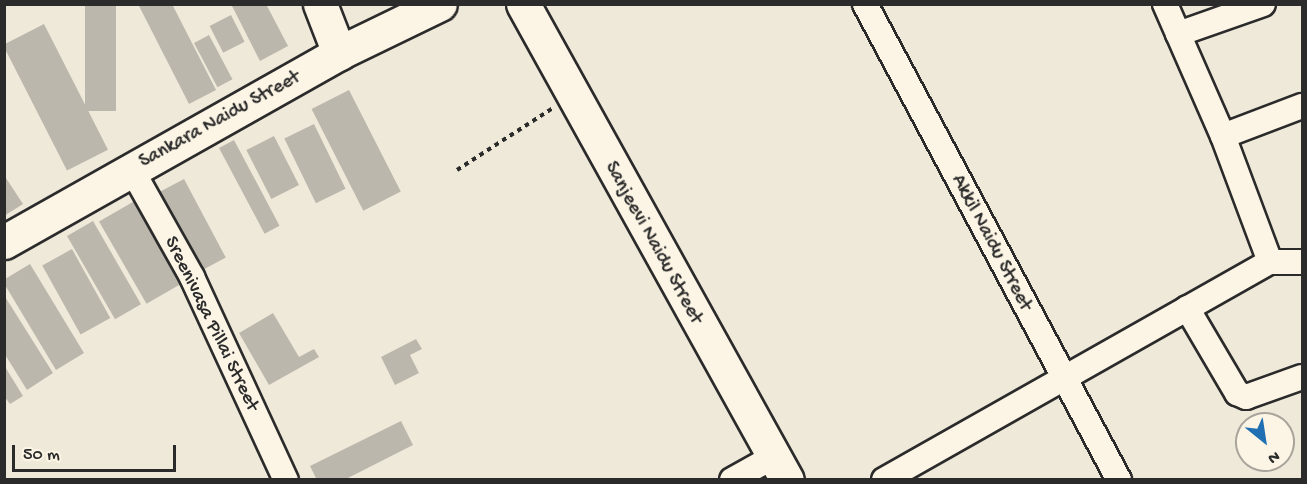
<!DOCTYPE html>
<style>
body{margin:0}
#map{position:relative;width:1307px;height:484px;overflow:hidden;background:#efe9da;font-family:"Gochi Hand",sans-serif}
div>[style]{position:absolute}
[style*='--x']{left:calc(var(--x)*1px);top:calc(var(--y)*1px);width:calc(var(--w)*1px);rotate:calc(var(--a)*1deg)}
.building>*{inset:0;background:#bcb7ac;transform-origin:0 0}
.path>*{height:4px;margin-top:-2px;transform-origin:0;background:repeating-linear-gradient(90deg,#2b2b2b 0 4.5px,transparent 0 9px)}
.roads{filter:drop-shadow(2px 0 #2b2b2b) drop-shadow(-2px 0 #2b2b2b) drop-shadow(0 2px #2b2b2b) drop-shadow(0 -2px #2b2b2b)}
.street>*{height:24px;margin:-12px;padding:0 12px;transform-origin:12px;border-radius:12px;background:#fcf5e5}
.secondary>*{height:33px;margin:-16.5px;padding:0 16.5px;transform-origin:16.5px;border-radius:16.5px;background:#fcf5e5}
.primary>*{height:33px;margin:-16.5px;padding:0 16.5px;transform-origin:16.5px;border-radius:16.5px;background:#fcf5e5}
span{translate:-50% -50%;white-space:nowrap;text-align:center;line-height:1.15;-webkit-text-stroke:4.5px #fcf5e5;paint-order:stroke}
.street-label{font-size:20px;color:#2b2b2b}
.frame{position:absolute;inset:0;border:6px solid #2b2b2b;pointer-events:none}
.north{position:absolute;left:1235px;top:412px;width:60px;height:60px;box-sizing:border-box;background:#fcf5e5;border:2px solid #a8a49b;border-radius:50%;rotate:150deg;font-size:16px;font-weight:700;line-height:24px;text-align:center;color:#2b2b2b}
.north::after{content:'';display:block;margin:auto;width:21px;height:27px;background:#1f6fb2;clip-path:polygon(50% 0,100% 100%,50% 72%,0 100%)}
.scale{position:absolute;left:12px;top:445px;width:164px;height:27px;box-sizing:border-box;border:3px solid #2b2b2b;border-top:0;padding-left:8px;font-size:18px;line-height:21px;white-space:nowrap;color:#2b2b2b;-webkit-text-stroke:4px #fcf5e5;paint-order:stroke}
</style>
<div id="map">
<div class="building">
<i style="left:85px;top:4px;width:31px;height:107px"></i>
<i style="clip-path:polygon(138px 4px,172px 4px,216px 90px,189px 104px)"></i>
<i style="clip-path:polygon(231px 4px,266px 4px,288px 46px,260px 61px)"></i>
<i style="left:231px;top:15px;width:30px;height:24px;rotate:63deg"></i>
<i style="left:44px;top:24px;width:141px;height:46px;rotate:63deg"></i>
<i style="left:209px;top:35px;width:50px;height:17px;rotate:62deg"></i>
<i style="left:349px;top:90px;width:114px;height:42px;rotate:63deg"></i>
<i style="left:314px;top:124px;width:72px;height:33px;rotate:64deg"></i>
<i style="left:274px;top:136px;width:55px;height:31px;rotate:63deg"></i>
<i style="left:234px;top:140px;width:97px;height:17px;rotate:62deg"></i>
<i style="clip-path:polygon(4px 175px,23px 204px,4px 216px)"></i>
<i style="left:184px;top:179px;width:89px;height:30px;rotate:62deg"></i>
<i style="left:138px;top:199px;width:95px;height:45px;rotate:60deg"></i>
<i style="left:93px;top:221px;width:96px;height:30px;rotate:60deg"></i>
<i style="left:72px;top:249px;width:79px;height:34px;rotate:61deg"></i>
<i style="clip-path:polygon(30px 264px,84px 353px,56px 370px,5px 285px,5px 279px)"></i>
<i style="clip-path:polygon(4px 295px,53px 373px,27px 390px,4px 353px)"></i>
<i style="clip-path:polygon(273px 313px,299px 357px,314px 349px,319px 357px,269px 385px,239px 333px)"></i>
<i style="clip-path:polygon(416px 339px,422px 349px,410px 355px,419px 373px,395px 385px,381px 357px)"></i>
<i style="clip-path:polygon(4px 365px,23px 396px,10px 404px,4px 396px)"></i>
<i style="clip-path:polygon(401px 421px,413px 445px,344px 480px,317px 480px,310px 466px)"></i>
</div>
<div class="path">
<i style="--x:457;--y:170;--w:114;--a:-32.9"></i>
</div>
<div class="roads">
<div class="street">
<i style="--x:865;--y:4;--w:540;--a:61.92"></i>
<i style="--x:1165;--y:4;--w:144;--a:66.3"></i>
<i style="--x:1223;--y:136;--w:134;--a:69.5"></i>
<i style="--x:1270;--y:262;--w:32;--a:0"></i>
<i style="--x:1178;--y:34;--w:90;--a:-19.4"></i>
<i style="--x:1223;--y:136;--w:85;--a:-20.8"></i>
<i style="--x:132;--y:170;--w:123;--a:60.7"></i>
<i style="--x:192;--y:277;--w:224;--a:65.2"></i>
<i style="--x:1187;--y:308;--w:99;--a:59.5"></i>
<i style="--x:1237;--y:393;--w:10;--a:24"></i>
<i style="--x:1246;--y:397;--w:59;--a:-19.7"></i>
<i style="--x:732;--y:480;--w:47;--a:-29.3"></i>
<i style="--x:884;--y:480;--w:443;--a:-29.5"></i>
</div>
<div class="secondary">
<i style="--x:320;--y:4;--w:53;--a:68.8"></i>
<i style="--x:523;--y:4;--w:544;--a:60.99"></i>
</div>
<div class="primary">
<i style="--x:4;--y:242;--w:385;--a:-29.4"></i>
<i style="--x:339;--y:53;--w:112;--a:-25.9"></i>
</div>
</div>
<div class="street-label">
<span style="left:220px;top:120px;rotate:-29deg">Sankara Naidu Street</span>
<span style="left:653px;top:243px;rotate:61deg">Sanjeevi Naidu Street</span>
<span style="left:991px;top:243px;rotate:62deg">Akkil Naidu Street</span>
<span style="left:211px;top:324px;rotate:64deg">Sreenivasa Pillai Street</span>
</div>
<div class="frame"></div>
<div class="north">N</div>
<div class="scale">50 m</div>
</div>
